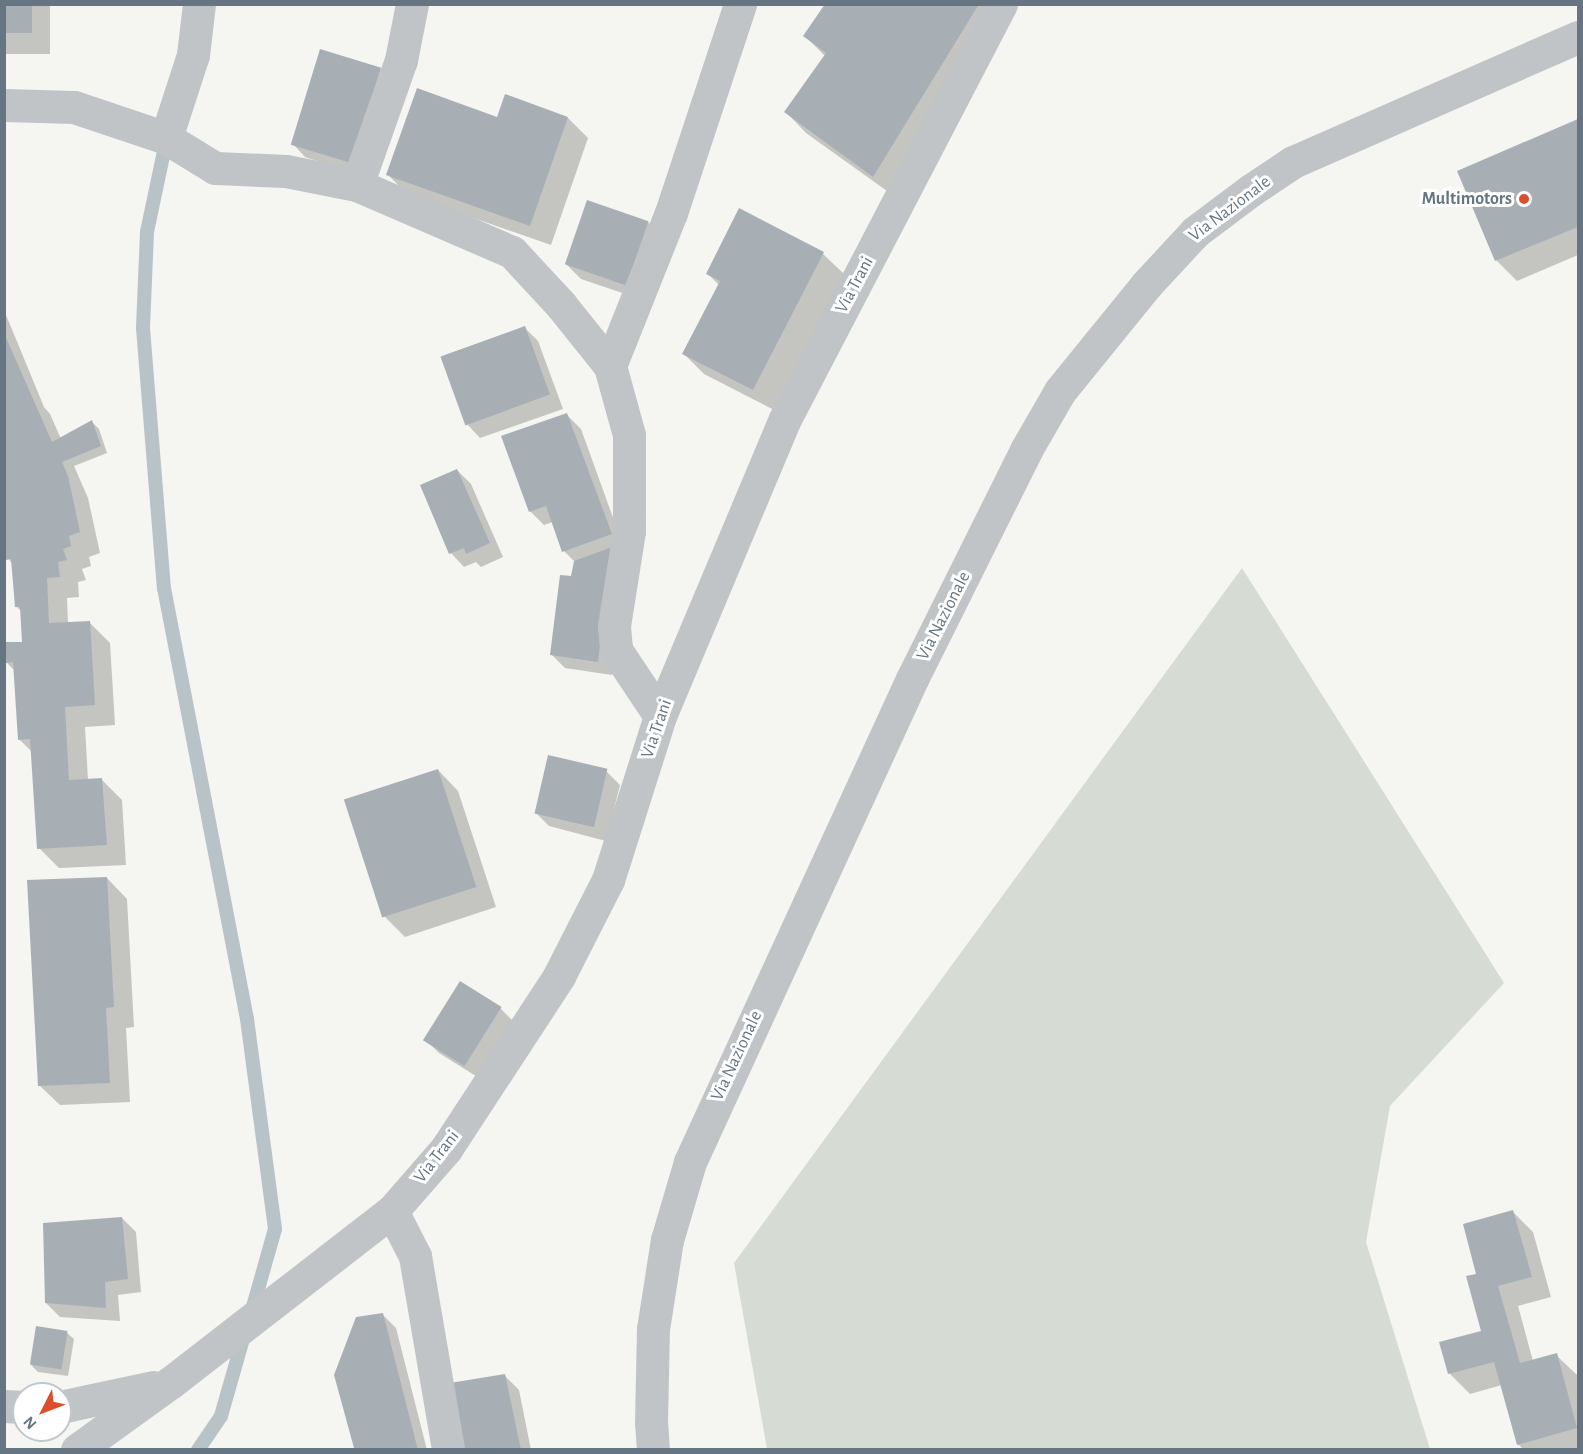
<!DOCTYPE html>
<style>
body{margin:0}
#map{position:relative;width:1583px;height:1454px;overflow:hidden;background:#f5f5f2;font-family:"Alegreya Sans",sans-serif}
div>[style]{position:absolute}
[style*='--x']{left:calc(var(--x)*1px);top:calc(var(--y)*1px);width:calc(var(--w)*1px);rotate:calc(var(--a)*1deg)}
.green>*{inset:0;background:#d6dcd3}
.shadow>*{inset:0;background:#0003;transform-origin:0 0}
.stream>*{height:14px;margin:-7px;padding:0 7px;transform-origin:7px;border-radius:7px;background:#b7c3c7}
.building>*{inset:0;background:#a8afb4;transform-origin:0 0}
.minor>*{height:33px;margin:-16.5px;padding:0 16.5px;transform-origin:16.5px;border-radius:16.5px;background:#c0c4c7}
.dots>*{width:16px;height:16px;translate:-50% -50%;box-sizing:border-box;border:3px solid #fff;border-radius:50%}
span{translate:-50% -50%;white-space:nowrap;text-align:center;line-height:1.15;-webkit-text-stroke:6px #fff;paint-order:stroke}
.poi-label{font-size:18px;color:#657682;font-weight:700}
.right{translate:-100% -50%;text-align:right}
.street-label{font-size:18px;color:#657682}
.frame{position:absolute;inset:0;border:6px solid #657682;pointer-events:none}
.north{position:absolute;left:12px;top:1382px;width:60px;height:60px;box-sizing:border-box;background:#fff;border:2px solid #c1c8cd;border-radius:50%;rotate:228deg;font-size:16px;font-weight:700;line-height:24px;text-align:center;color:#657682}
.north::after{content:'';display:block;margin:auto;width:21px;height:27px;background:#dc4f2b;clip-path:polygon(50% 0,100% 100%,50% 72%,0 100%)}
</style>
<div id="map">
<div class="green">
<i style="clip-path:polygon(1242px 568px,1504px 983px,1390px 1106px,1366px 1242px,1430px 1449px,767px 1449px,734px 1263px)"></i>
</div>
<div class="shadow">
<i style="left:4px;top:4px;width:46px;height:50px"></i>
<i style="clip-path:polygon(827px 4px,1000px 4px,894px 196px,806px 133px,786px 112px,825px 56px,805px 36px)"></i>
<i style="clip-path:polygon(394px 84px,363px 176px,305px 157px,292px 143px)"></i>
<i style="clip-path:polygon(506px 96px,568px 118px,588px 138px,551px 245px,408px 195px,387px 174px,498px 119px)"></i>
<i style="clip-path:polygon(1578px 121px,1578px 255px,1517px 281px,1497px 261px,1459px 171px)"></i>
<i style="clip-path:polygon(739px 210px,823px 254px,844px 274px,774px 410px,704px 374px,684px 354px,719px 285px,707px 273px)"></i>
<i style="clip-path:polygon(648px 222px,662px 236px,640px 299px,581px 279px,567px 265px)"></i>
<i style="clip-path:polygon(4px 310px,44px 407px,50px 414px,61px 439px,92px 422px,99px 429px,107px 453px,74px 466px,88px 498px,100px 553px,89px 557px,91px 566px,82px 569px,86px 580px,78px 582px,79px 597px,67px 598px,68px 623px,89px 622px,110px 643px,115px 725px,85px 727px,88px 780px,102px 780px,122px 800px,126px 865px,59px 868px,39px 848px,33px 753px,19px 739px,15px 671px,6px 662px,24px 643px,22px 612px,16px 606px,13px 565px,4px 552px)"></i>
<i style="clip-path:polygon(524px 327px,538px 341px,563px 409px,480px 438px,467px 424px,442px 356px)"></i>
<i style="clip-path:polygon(567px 415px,581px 429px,624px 548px,626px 562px,612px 675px,565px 668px,551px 654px,575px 562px,564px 551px,553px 522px,544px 525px,530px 511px)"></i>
<i style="clip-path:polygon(457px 470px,471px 484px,503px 557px,481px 567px,476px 562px,464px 567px,451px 553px)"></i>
<i style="clip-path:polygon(438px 770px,458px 791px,496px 907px,405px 937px,384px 916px)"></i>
<i style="clip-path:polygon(606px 771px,620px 785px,606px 841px,549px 826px,535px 812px)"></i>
<i style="clip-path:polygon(107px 878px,127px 899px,134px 1027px,126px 1028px,130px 1102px,60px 1105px,39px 1085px)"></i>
<i style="clip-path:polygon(461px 983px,500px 1008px,514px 1022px,479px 1078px,439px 1053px,425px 1039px)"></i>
<i style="clip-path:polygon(1513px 1212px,1533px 1232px,1551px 1297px,1518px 1306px,1533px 1361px,1556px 1355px,1577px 1375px,1578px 1450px,1524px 1450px,1518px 1444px,1502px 1385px,1470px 1394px,1449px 1373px,1483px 1332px,1478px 1275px)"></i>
<i style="clip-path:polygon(122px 1218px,136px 1232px,141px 1292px,118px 1295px,120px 1321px,60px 1317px,46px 1303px)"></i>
<i style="clip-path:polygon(382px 1314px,396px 1328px,427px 1450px,352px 1450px,356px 1449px)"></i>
<i style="clip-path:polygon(67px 1333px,74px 1339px,68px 1376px,38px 1372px,31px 1365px)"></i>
<i style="clip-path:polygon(505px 1376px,519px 1390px,531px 1450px,463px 1450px)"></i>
</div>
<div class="stream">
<i style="--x:167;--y:137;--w:97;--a:101.9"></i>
<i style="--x:147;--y:232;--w:96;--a:92.4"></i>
<i style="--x:143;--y:328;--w:261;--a:85.4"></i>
<i style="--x:164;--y:588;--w:439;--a:79.1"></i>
<i style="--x:247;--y:1019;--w:212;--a:82.4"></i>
<i style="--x:275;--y:1229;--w:88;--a:105.8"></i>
<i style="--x:198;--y:1450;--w:41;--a:-55.9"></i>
<i style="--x:221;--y:1416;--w:87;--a:-74.1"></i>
</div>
<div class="building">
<i style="left:4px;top:4px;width:28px;height:29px"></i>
<i style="clip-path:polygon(825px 4px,979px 4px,873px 177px,784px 112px,826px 53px,803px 36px)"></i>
<i style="left:320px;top:49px;width:64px;height:100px;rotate:17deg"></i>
<i style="clip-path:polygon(417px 88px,497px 117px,505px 94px,568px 117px,530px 226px,386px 175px)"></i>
<i style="clip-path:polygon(1578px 119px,1578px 227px,1495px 261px,1457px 171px)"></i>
<i style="left:587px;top:200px;width:65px;height:68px;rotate:19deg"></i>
<i style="clip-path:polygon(739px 208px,824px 252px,753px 390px,682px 354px,720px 281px,706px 274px)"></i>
<i style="left:525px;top:326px;width:73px;height:90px;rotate:70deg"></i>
<i style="clip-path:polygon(4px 333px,52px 442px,92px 420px,101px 446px,62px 462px,68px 476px,80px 532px,69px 536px,71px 546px,63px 549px,67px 560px,58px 562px,60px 577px,47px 578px,49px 623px,90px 621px,95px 705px,65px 707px,69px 780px,102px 778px,107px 845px,37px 849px,30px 739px,18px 740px,13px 662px,5px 663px,4px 642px,22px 642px,20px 607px,15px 607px,11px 559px,6px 560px,4px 556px)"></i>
<i style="clip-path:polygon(567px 413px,612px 534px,562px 552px,546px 506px,529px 512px,501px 436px)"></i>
<i style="clip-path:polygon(457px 469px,490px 543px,466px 554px,464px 548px,449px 554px,420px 485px)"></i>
<i style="clip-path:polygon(612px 547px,598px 662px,550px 655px,560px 575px,571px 576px,574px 561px)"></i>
<i style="left:548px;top:755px;width:61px;height:60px;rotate:13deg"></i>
<i style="left:438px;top:769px;width:124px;height:99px;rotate:72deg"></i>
<i style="clip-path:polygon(107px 877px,114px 1007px,106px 1008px,110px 1083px,38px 1086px,27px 880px)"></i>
<i style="left:460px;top:981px;width:49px;height:70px;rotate:32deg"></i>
<i style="clip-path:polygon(1513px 1210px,1532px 1277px,1498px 1286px,1520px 1363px,1557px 1353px,1577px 1428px,1517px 1445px,1494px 1362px,1448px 1374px,1439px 1342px,1481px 1331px,1466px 1276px,1476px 1274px,1463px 1224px)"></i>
<i style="clip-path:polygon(122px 1217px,128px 1279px,105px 1282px,106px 1308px,45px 1303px,43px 1223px)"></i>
<i style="clip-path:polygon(383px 1313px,411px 1423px,418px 1450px,350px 1450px,354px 1448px,334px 1375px,356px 1317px)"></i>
<i style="left:36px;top:1326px;width:32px;height:39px;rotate:9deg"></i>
<i style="clip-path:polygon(505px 1374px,521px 1450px,461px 1450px,450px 1383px)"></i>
</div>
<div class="minor">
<i style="--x:4;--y:105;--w:70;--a:1.6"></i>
<i style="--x:74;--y:107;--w:97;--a:18.6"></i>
<i style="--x:166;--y:138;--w:57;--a:31.5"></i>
<i style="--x:215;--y:168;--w:71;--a:2.4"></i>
<i style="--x:286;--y:171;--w:72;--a:11.2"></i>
<i style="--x:357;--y:185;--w:169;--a:23.4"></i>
<i style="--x:512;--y:252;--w:72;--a:47.2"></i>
<i style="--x:561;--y:305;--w:78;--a:51.2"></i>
<i style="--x:610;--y:366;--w:72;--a:74.6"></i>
<i style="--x:629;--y:435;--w:96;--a:90"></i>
<i style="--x:629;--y:531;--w:96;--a:99"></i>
<i style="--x:614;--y:626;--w:24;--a:85"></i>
<i style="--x:616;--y:650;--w:79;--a:56.3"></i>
<i style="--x:166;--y:138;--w:87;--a:-72"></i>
<i style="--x:193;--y:55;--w:51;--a:-83.3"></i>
<i style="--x:357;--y:185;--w:133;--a:-70.6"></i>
<i style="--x:401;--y:60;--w:57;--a:-78.9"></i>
<i style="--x:610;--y:366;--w:165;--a:-68.3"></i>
<i style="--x:671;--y:213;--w:220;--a:-71.7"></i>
<i style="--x:392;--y:1211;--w:51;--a:62.9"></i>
<i style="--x:415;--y:1256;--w:197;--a:80.3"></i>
<i style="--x:4;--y:1406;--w:20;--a:3"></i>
<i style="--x:60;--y:1407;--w:95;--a:-12.1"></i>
<i style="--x:77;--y:1450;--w:115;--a:-35.8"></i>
<i style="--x:170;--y:1383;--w:281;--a:-37.8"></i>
<i style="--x:392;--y:1211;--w:82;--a:-48.9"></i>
<i style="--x:446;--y:1149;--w:207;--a:-56.8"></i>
<i style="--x:559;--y:976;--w:108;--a:-63"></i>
<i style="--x:608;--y:880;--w:172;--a:-72.4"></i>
<i style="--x:660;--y:716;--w:322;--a:-67.2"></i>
<i style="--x:785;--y:419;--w:468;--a:-62.5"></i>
<i style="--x:653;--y:1450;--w:27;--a:-94"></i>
<i style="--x:651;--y:1423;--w:94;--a:-88.8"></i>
<i style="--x:653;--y:1329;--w:90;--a:-81.1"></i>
<i style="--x:667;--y:1240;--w:81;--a:-73.6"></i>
<i style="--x:690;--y:1162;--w:532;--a:-65.32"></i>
<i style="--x:912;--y:679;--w:256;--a:-63.5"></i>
<i style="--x:1026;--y:450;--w:68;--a:-60"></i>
<i style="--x:1060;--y:391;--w:136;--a:-50.9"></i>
<i style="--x:1146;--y:285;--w:72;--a:-47.2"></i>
<i style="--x:1195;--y:232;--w:70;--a:-36.9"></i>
<i style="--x:1251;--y:190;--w:50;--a:-33.7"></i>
<i style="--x:1293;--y:162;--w:311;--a:-23.7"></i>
</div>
<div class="dots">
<i style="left:1524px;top:199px;background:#dc4f2b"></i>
</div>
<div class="poi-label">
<span class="right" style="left:1512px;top:199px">Multimotors</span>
</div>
<div class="street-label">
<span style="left:1230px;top:209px;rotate:-37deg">Via Nazionale</span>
<span style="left:855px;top:285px;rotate:-62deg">Via Trani</span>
<span style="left:944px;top:616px;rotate:-63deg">Via Nazionale</span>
<span style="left:657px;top:729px;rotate:-71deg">Via Trani</span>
<span style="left:737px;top:1056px;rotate:-65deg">Via Nazionale</span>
<span style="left:437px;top:1157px;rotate:-52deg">Via Trani</span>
</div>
<div class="frame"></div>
<div class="north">N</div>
</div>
